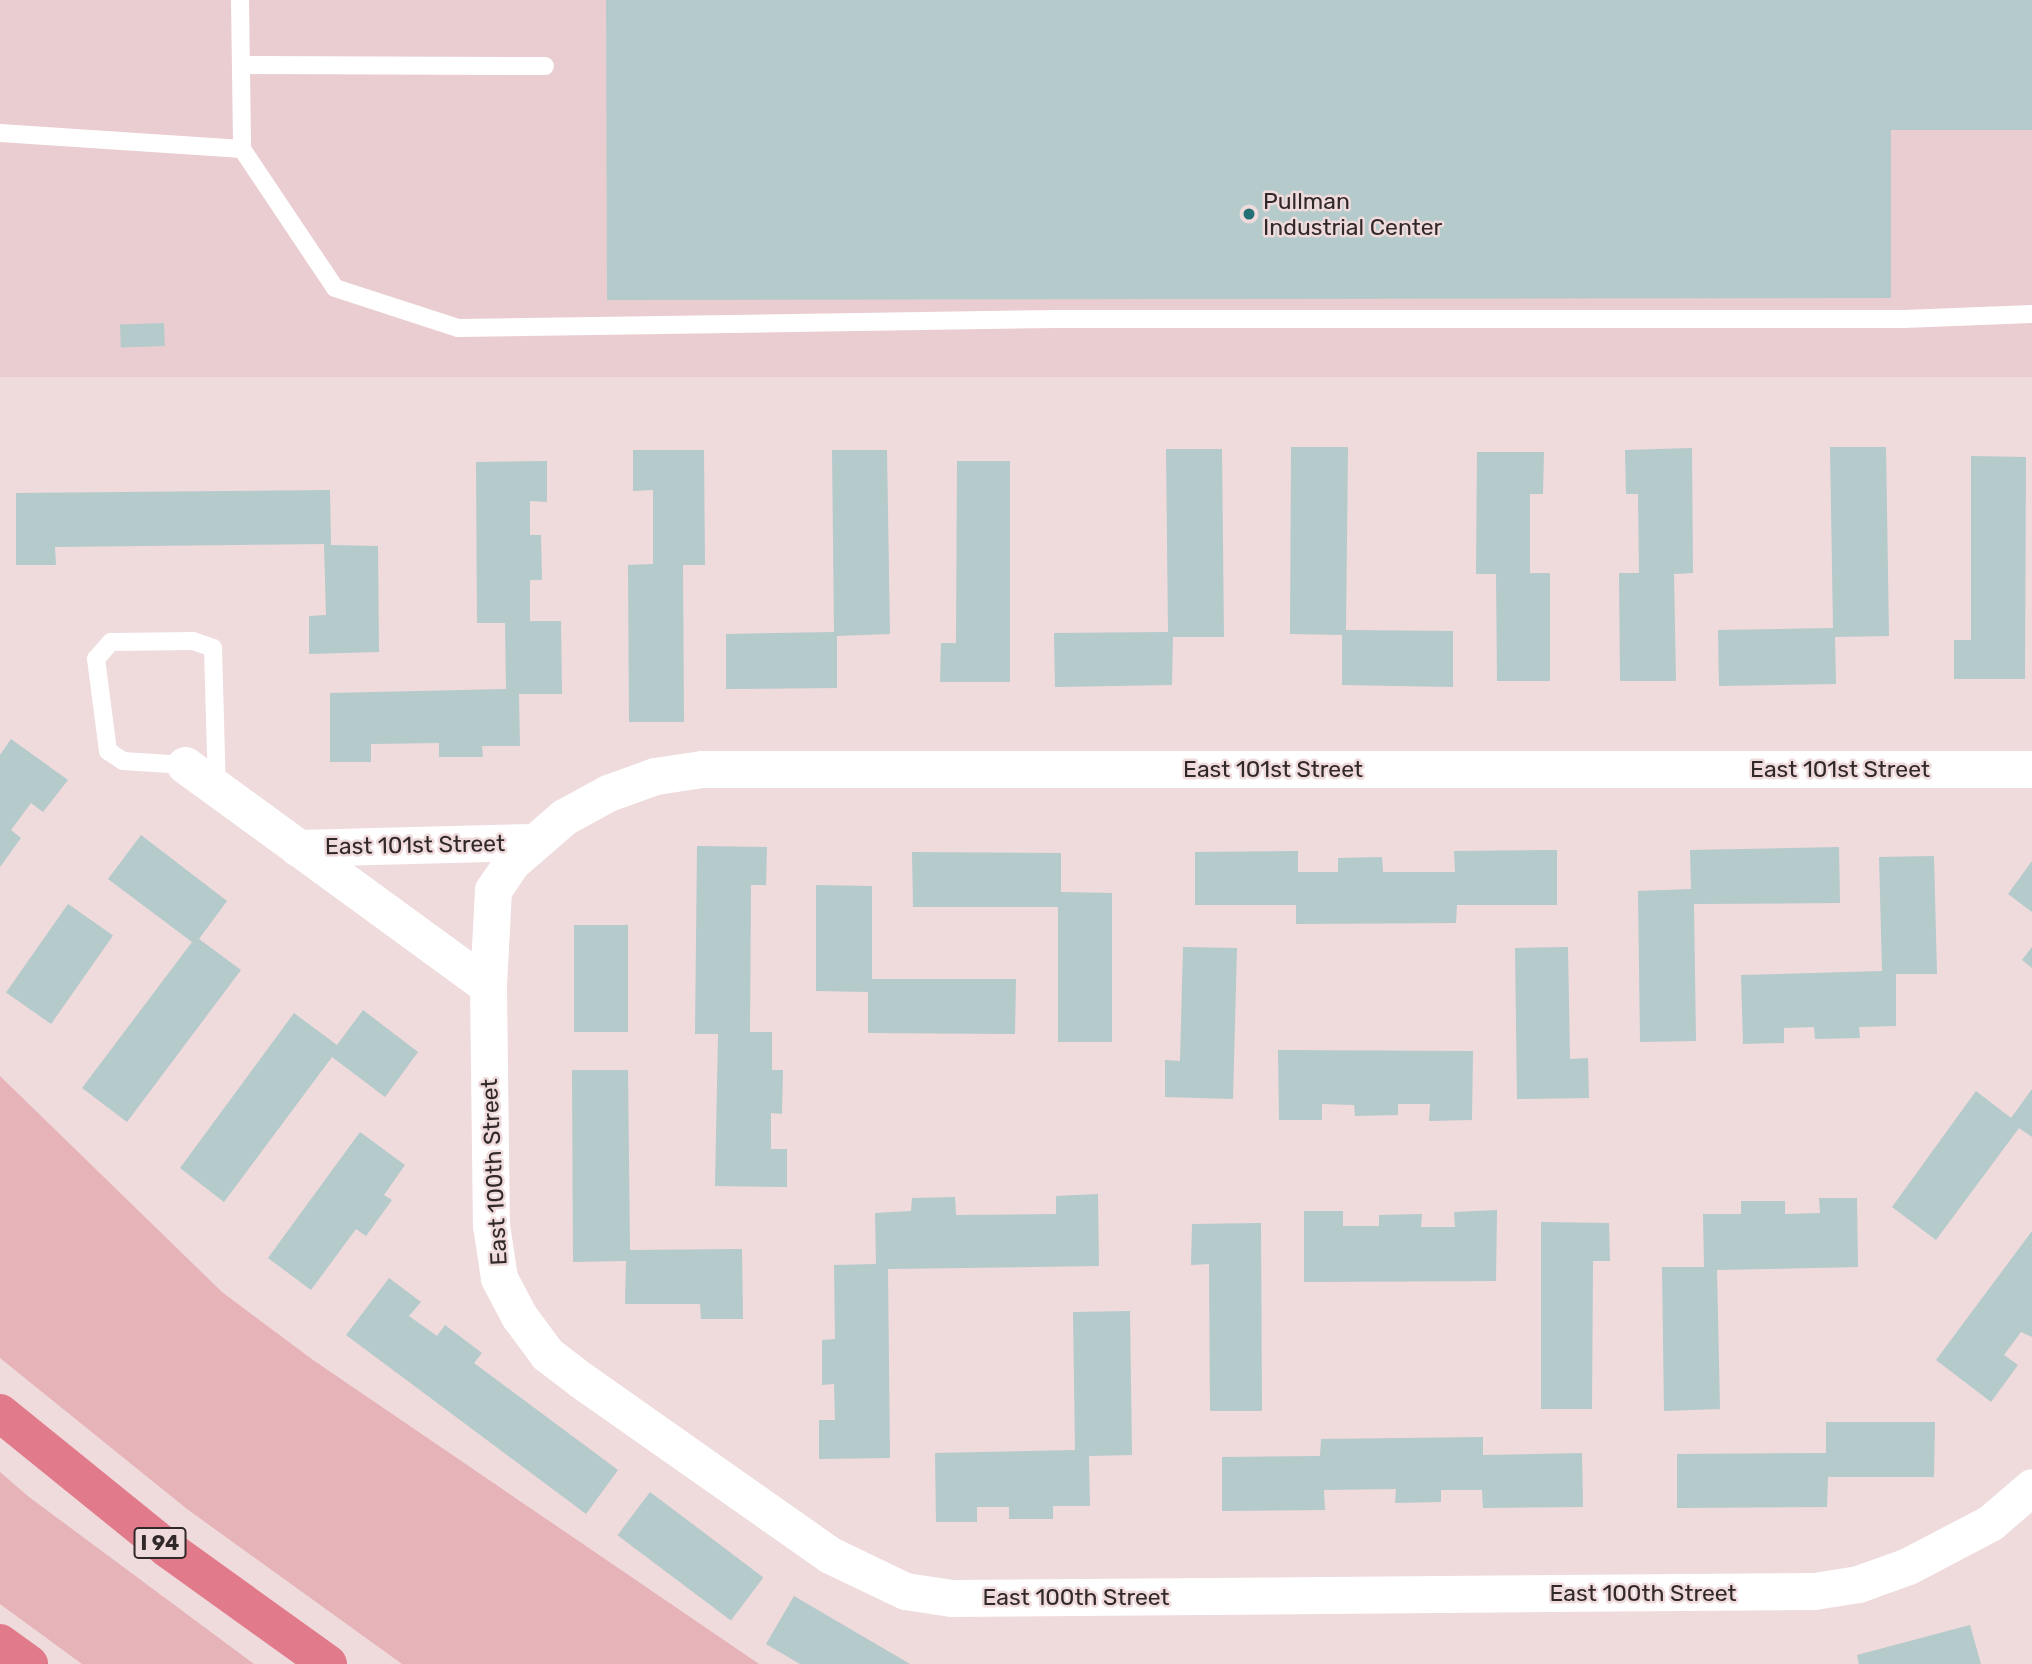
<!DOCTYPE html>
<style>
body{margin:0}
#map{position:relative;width:2032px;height:1664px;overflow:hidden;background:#efdadc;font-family:Rubik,sans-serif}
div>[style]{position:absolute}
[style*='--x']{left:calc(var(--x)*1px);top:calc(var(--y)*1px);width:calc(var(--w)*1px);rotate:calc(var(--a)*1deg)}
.built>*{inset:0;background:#eacdd0;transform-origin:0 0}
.green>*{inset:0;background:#e6b3b8}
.building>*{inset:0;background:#b4cacb;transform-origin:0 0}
.service>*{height:18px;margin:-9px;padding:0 9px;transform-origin:9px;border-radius:9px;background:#fff}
.minor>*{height:37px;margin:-18.5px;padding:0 18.5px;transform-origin:18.5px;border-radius:18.5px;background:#fff}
.motorway>*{height:38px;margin:-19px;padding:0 19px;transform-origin:19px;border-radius:19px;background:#e17b8b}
.dots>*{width:19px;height:19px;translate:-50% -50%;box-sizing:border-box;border:4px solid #efdadc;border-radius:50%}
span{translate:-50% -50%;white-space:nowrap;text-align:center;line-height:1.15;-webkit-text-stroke:5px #efdadc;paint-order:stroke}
.shield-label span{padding:2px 5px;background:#efdadc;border:2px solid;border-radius:5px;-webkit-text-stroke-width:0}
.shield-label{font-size:21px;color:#302829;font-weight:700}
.poi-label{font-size:23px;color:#302829}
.left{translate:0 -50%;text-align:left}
.street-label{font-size:23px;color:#302829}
</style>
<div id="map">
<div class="built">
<i style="left:0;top:0;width:2032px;height:377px"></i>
</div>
<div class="green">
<i style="clip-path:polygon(0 1076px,222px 1292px,313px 1360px,759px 1664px,402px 1664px,187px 1509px,0 1358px)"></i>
<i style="clip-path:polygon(0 1472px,29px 1497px,254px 1664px,82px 1664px,0 1604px)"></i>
</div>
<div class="building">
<i style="clip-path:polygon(606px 0,2032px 0,2032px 130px,1891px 130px,1891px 298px,607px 300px)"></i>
<i style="left:164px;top:323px;width:23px;height:44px;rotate:88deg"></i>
<i style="clip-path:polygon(1291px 447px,1348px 447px,1346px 630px,1453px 631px,1453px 687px,1342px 685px,1342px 635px,1290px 634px)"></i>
<i style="clip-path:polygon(1830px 447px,1886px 447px,1889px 636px,1835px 637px,1836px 684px,1719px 686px,1718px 630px,1833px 628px)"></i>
<i style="clip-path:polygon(1692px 448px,1693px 573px,1674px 574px,1676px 681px,1620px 681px,1619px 573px,1639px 573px,1638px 494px,1626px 494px,1625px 450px)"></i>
<i style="clip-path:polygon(1166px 449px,1222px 449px,1224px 637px,1173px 637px,1172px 685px,1055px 687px,1054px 633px,1168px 632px)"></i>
<i style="clip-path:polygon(633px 450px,704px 450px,705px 565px,683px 565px,684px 722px,629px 722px,628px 565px,653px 564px,653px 490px,633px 491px)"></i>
<i style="clip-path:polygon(832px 450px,887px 450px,890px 634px,837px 636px,837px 688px,726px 689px,726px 634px,834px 632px)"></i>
<i style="clip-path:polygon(1477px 452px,1544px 452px,1543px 494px,1530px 494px,1530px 573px,1550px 573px,1550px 681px,1497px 681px,1496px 574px,1476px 574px)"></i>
<i style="clip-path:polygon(1971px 456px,2026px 457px,2025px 679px,1954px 679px,1954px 640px,1971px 640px)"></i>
<i style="clip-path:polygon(547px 461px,547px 502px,530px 501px,530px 535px,541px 535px,542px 580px,530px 580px,530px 621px,561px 621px,562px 694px,519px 694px,520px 746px,482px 746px,483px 757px,439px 757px,439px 743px,371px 744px,371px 762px,330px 762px,330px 693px,506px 689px,505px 623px,477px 623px,476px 462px)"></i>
<i style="clip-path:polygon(957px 461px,1010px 461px,1010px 682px,940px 682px,941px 643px,956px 643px)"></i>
<i style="clip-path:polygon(330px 490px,331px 545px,378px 546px,379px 652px,309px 654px,309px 616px,326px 615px,324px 544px,55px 547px,56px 565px,16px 565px,16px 493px)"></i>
<i style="clip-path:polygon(11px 739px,68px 780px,43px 812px,31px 803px,11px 830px,21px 838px,0 867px,0 755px)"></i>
<i style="clip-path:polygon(141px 835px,227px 901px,199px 939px,241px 970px,127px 1122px,82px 1088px,192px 942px,108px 879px)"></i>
<i style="clip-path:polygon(697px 846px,767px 847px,766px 885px,751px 885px,750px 1032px,772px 1032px,772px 1070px,783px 1070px,782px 1114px,771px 1113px,771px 1149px,787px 1149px,787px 1187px,715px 1186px,718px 1034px,695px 1034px)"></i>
<i style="clip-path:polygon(1839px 847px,1840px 903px,1694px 904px,1696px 1041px,1640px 1042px,1638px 891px,1691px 889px,1690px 850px)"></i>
<i style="clip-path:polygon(1557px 850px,1557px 905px,1457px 905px,1456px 923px,1296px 924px,1296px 905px,1195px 905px,1195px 852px,1298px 851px,1298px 872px,1338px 872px,1338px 858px,1382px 857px,1383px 872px,1455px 872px,1454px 851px)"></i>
<i style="clip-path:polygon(912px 852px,1061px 853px,1061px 892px,1112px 893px,1112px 1042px,1058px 1042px,1058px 907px,913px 907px)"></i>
<i style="clip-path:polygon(1934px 856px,1937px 974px,1896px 974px,1896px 1026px,1859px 1027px,1860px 1038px,1815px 1039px,1814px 1027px,1784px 1028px,1784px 1043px,1743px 1044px,1741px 975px,1882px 971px,1879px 857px)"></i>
<i style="clip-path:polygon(2032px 861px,2032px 912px,2008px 894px)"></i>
<i style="clip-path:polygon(816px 885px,872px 886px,872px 979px,1016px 979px,1015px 1034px,868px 1033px,868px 992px,816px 991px)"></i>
<i style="left:68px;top:904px;width:55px;height:108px;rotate:35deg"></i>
<i style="left:574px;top:925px;width:54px;height:107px"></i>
<i style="clip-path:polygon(1183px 947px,1237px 948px,1233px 1099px,1165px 1097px,1165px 1060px,1180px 1061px)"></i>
<i style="clip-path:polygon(1568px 947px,1570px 1059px,1588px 1058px,1589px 1098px,1517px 1099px,1515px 948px)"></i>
<i style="clip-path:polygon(2032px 947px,2032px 968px,2022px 960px)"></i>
<i style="clip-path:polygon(363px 1010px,418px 1052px,385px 1097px,332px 1057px,224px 1202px,180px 1168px,294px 1013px,337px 1045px)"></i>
<i style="clip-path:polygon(1278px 1050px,1473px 1051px,1472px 1120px,1429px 1121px,1430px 1104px,1398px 1104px,1398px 1115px,1355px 1116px,1354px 1105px,1322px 1104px,1322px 1120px,1279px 1120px)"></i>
<i style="clip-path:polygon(572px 1070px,628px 1070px,630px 1250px,742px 1249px,743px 1319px,701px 1319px,700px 1304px,625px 1304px,626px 1261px,573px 1262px)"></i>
<i style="clip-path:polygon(2032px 1089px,2032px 1137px,2019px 1128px,1936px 1240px,1892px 1207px,1976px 1091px,2011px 1118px)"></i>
<i style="clip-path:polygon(360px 1132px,405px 1165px,384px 1195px,392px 1200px,366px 1236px,356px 1229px,311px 1290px,268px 1258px)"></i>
<i style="clip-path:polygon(1098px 1194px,1099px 1266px,888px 1269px,890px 1458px,819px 1459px,819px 1420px,835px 1420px,834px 1384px,822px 1385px,822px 1340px,835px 1339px,834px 1265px,876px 1264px,875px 1213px,911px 1211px,912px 1198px,955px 1197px,956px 1215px,1056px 1214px,1056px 1196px)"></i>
<i style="clip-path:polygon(1819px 1198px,1857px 1198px,1858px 1267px,1717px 1270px,1720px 1409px,1664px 1411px,1662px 1267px,1704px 1267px,1703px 1214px,1741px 1214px,1741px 1201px,1785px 1201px,1785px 1214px,1820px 1213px)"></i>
<i style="clip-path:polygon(1497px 1210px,1496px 1281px,1304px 1282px,1304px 1211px,1343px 1211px,1343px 1226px,1379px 1226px,1379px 1215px,1422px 1214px,1421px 1227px,1455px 1227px,1454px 1212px)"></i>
<i style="clip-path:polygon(1541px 1222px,1609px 1223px,1610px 1261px,1593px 1261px,1592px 1409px,1541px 1409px)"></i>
<i style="clip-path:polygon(1261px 1223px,1262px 1411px,1210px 1411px,1209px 1264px,1191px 1265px,1192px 1224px)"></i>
<i style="clip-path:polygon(2032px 1231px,2032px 1337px,2021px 1332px,2004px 1355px,2018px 1365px,1991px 1402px,1936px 1360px)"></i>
<i style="clip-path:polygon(389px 1278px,421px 1302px,409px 1316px,437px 1336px,445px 1325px,482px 1353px,474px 1363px,618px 1470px,586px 1514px,346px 1335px)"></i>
<i style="clip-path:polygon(1130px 1311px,1132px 1455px,1089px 1456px,1090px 1506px,1053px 1506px,1053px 1519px,1009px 1519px,1009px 1507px,977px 1507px,977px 1522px,936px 1522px,935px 1453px,1075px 1450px,1073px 1312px)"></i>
<i style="clip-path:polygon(1826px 1422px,1935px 1422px,1934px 1477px,1828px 1477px,1827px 1507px,1677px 1508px,1677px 1454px,1826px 1453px)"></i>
<i style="clip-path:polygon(1483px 1437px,1483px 1455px,1582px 1453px,1583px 1507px,1483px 1508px,1482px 1490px,1441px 1490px,1441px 1502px,1395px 1503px,1396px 1489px,1324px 1490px,1325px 1510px,1222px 1511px,1222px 1457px,1320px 1456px,1321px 1439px)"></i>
<i style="left:650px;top:1492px;width:142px;height:54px;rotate:37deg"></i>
<i style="clip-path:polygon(794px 1596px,910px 1664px,800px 1664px,766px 1644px)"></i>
<i style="clip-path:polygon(1970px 1625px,1981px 1664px,1859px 1664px,1857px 1655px)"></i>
</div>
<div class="service">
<i style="--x:240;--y:0;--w:149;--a:89.2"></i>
<i style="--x:242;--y:149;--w:167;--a:56.2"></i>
<i style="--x:335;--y:288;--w:129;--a:18"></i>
<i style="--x:458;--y:328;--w:597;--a:-0.86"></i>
<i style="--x:1055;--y:319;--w:849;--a:0"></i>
<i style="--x:1904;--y:319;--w:128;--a:-2.2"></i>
<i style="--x:241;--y:65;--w:304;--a:0.2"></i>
<i style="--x:0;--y:133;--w:243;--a:3.8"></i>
<i style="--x:185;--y:765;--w:62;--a:-176.3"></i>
<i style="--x:123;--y:761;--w:18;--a:-146"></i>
<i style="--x:108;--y:751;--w:93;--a:-97.4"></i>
<i style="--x:96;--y:659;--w:23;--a:-49"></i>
<i style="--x:111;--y:642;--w:82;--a:-0.7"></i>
<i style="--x:193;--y:641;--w:21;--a:19"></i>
<i style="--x:213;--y:648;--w:140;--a:88.4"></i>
</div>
<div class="minor">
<i style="--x:185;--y:765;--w:375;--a:36.1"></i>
<i style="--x:2032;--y:769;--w:1330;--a:180"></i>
<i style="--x:702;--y:769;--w:48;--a:171.5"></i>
<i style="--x:655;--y:776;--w:50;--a:160.1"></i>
<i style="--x:608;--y:793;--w:50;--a:151.4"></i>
<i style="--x:564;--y:817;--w:69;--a:139.1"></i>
<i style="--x:512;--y:862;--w:34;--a:124"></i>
<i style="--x:493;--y:890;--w:96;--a:93"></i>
<i style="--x:488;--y:986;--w:239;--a:89.3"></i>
<i style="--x:491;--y:1225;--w:54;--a:81.4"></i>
<i style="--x:499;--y:1278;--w:43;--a:62.2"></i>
<i style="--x:519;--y:1316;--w:47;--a:53.6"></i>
<i style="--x:547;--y:1354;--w:43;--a:37.4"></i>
<i style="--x:581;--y:1380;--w:304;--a:35.1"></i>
<i style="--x:830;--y:1555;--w:83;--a:25.6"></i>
<i style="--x:905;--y:1591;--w:48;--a:8.5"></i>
<i style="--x:952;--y:1598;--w:862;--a:-0.47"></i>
<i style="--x:1814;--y:1591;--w:45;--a:-9"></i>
<i style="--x:1858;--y:1584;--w:53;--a:-19.8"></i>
<i style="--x:1908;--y:1566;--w:93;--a:-27.7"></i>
<i style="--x:1990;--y:1523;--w:55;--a:-40.6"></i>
<i style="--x:298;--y:848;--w:233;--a:-1.5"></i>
</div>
<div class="motorway">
<i style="--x:0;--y:1413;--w:216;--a:39"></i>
<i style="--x:168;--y:1549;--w:197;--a:35.7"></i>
<i style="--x:0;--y:1643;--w:36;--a:36"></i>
</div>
<div class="dots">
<i style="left:1249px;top:214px;background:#257074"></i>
</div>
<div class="shield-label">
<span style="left:160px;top:1543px">I 94</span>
</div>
<div class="poi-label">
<span class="left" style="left:1263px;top:214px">Pullman<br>Industrial Center</span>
</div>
<div class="street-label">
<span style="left:1273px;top:769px">East 101st Street</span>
<span style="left:1840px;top:769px">East 101st Street</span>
<span style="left:415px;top:845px;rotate:-1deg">East 101st Street</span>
<span style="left:494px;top:1172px;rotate:-93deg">East 100th Street</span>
<span style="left:1643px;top:1593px">East 100th Street</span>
<span style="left:1076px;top:1597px">East 100th Street</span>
</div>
</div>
